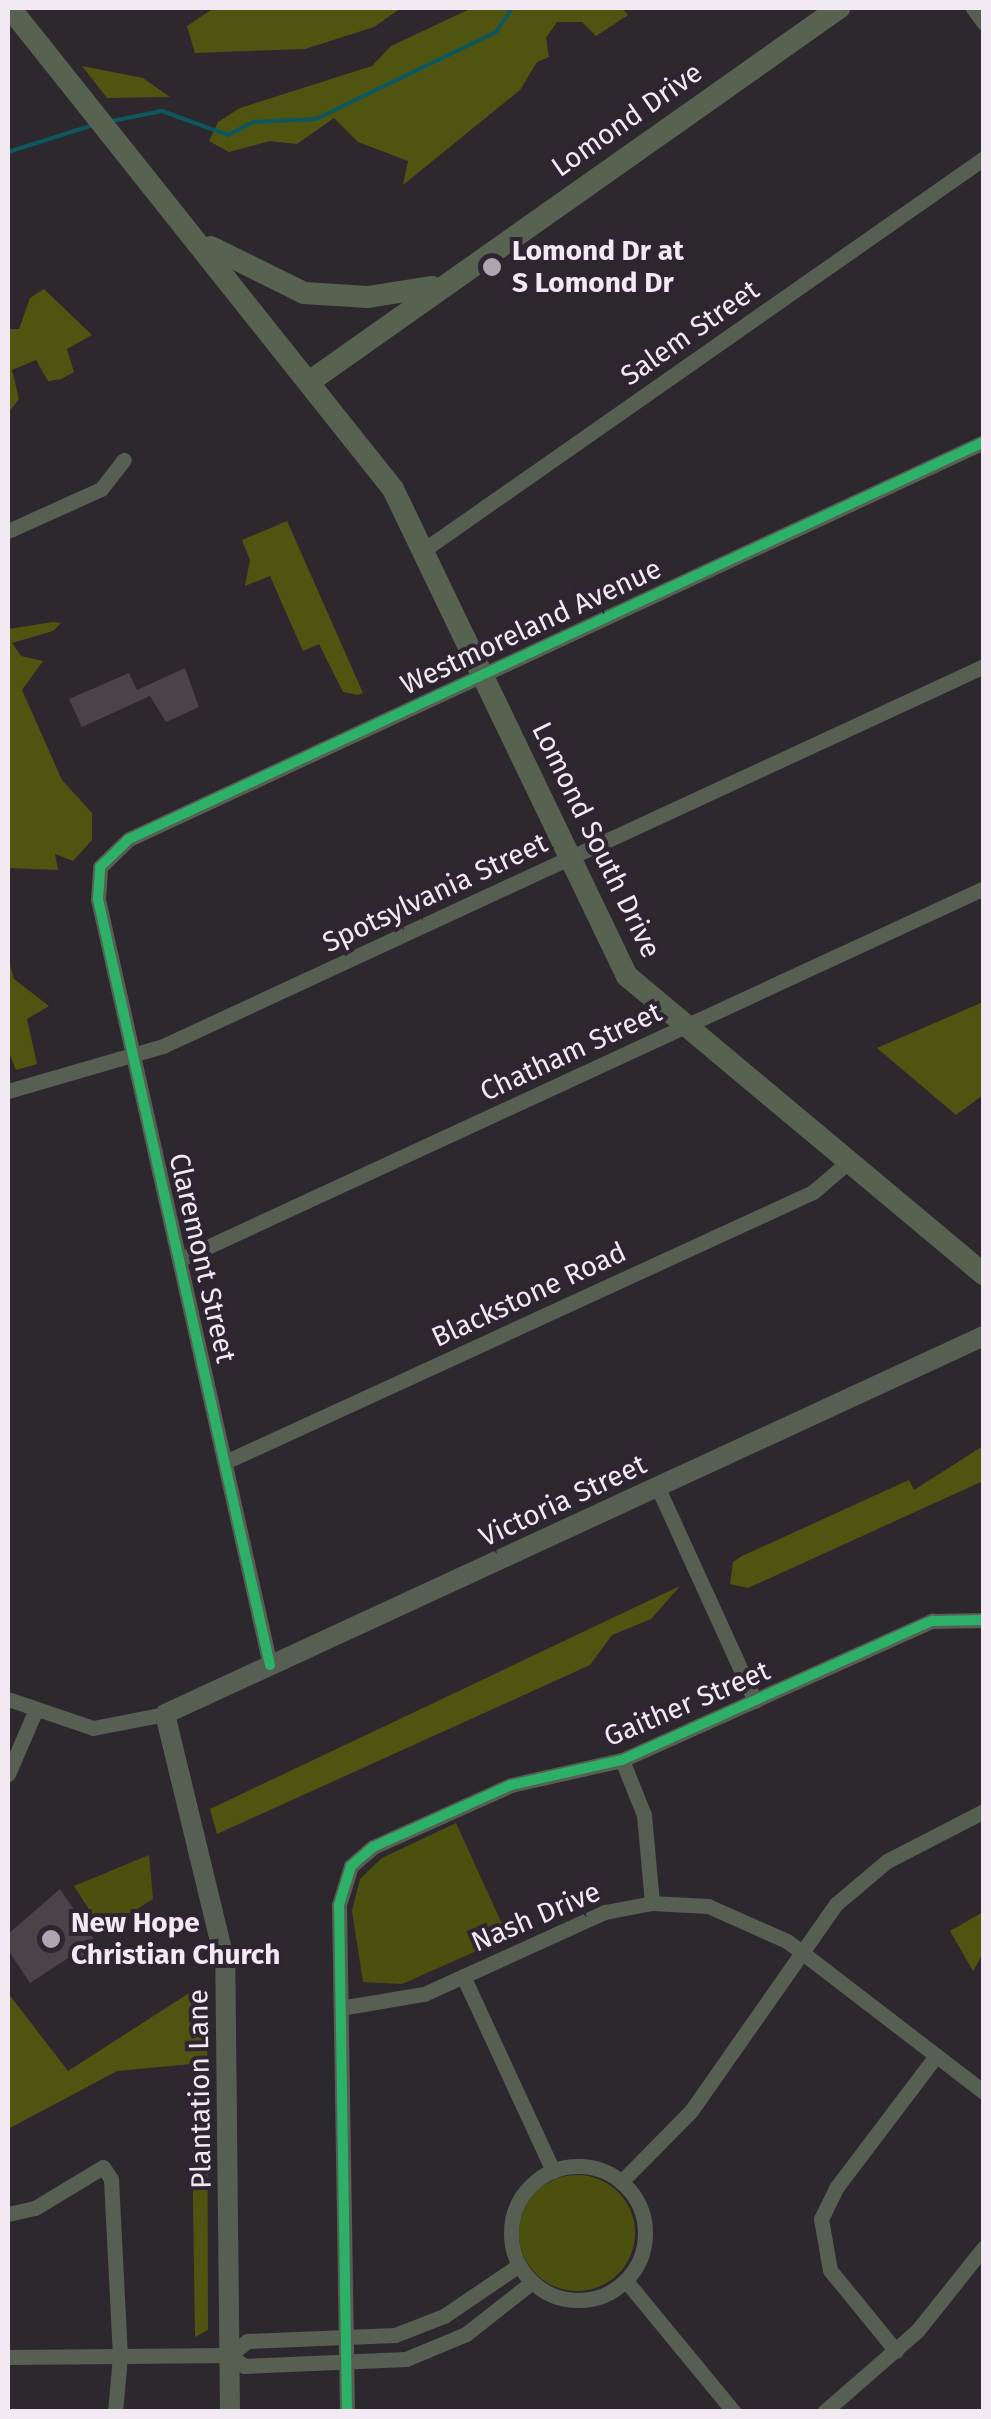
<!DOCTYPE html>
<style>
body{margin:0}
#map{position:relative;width:991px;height:2419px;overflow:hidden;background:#2d282e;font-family:"Fira Sans",sans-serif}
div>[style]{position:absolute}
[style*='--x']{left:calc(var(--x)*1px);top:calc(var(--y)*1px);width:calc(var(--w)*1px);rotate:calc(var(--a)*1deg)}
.green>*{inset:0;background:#4c500f}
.round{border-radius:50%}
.forest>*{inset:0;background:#505411}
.stream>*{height:4px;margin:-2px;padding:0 2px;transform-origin:2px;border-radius:2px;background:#0d585e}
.building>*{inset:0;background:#4a4448}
.minor>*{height:15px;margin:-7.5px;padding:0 7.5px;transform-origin:7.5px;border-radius:7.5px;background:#575f53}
.minor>.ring{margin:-7.5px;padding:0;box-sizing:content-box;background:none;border:15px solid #575f53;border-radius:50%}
.tertiary>*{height:20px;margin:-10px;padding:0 10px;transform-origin:10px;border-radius:10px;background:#575f53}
.secondary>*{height:22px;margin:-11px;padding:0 11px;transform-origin:11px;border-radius:11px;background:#576251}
.cycleway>*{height:10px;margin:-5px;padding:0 5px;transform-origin:5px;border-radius:5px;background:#2db169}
.dots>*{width:28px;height:28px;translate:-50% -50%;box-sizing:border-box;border:5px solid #2f2432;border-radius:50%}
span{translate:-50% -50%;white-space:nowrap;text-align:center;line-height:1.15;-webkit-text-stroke:8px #2f2432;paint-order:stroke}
.street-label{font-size:28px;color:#f1eaf3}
.poi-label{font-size:28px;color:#f1eaf3;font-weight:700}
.left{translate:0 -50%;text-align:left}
.frame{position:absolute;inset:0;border:10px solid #f1eaf3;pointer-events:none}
</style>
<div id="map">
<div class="green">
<i style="clip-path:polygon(456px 1823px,508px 1937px,402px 1984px,363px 1982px,352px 1911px,360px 1879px,382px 1858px)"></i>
<i style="clip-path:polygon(149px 1855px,153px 1899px,103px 1931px,74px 1886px)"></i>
<i class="round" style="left:519px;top:2175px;width:116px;height:116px"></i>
</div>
<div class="forest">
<i style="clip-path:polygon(214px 8px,401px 8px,374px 27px,305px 49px,195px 53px,187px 26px)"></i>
<i style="clip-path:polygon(472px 8px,622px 8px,628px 15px,596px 36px,582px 22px,557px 22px,546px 38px,549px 57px,537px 62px,520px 90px,403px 185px,408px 161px,358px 142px,334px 118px,297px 144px,270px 141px,229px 152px,209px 141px,218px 122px,240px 108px,372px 66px,391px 46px)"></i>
<i style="clip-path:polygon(82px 66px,143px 78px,170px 97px,107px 98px)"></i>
<i style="clip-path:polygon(44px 289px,92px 335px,67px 349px,74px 372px,61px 379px,48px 381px,36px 360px,12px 370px,19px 399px,8px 413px,8px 329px,19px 329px,30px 298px)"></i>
<i style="clip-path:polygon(287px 521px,363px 693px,358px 695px,343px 692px,319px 644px,303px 651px,270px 576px,245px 586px,250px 560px,242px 540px)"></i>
<i style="clip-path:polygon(53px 622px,61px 623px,53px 631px,12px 643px,21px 656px,43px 661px,22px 690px,62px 780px,92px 813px,92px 840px,73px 861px,55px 854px,58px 870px,8px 868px,8px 629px)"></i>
<i style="clip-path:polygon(8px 958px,14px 979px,49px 1006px,27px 1019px,37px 1064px,16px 1070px,8px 1050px)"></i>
<i style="clip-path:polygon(983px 1002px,983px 1095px,956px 1115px,877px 1048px)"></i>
<i style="clip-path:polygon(983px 1446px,983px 1481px,748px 1588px,730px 1584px,733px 1562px,742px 1556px,909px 1480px,914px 1490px)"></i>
<i style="clip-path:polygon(680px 1586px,651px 1619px,612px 1635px,590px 1665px,217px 1834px,210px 1809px)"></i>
<i style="clip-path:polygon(983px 1912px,983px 1954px,973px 1971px,950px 1931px)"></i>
<i style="clip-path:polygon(197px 1988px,207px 1993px,208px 2330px,195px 2337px,191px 2064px,117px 2071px,8px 2129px,8px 1993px,68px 2071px)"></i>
</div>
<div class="stream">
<i style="--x:112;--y:121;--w:51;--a:-11.3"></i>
<i style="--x:162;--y:111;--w:70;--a:20"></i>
<i style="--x:228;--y:135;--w:29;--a:-27"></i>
<i style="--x:254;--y:122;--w:62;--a:-2.8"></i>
<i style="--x:316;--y:119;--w:200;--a:-25.8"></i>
<i style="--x:496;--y:32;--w:29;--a:-56"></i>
<i style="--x:8;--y:152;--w:89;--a:-17.6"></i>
</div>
<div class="building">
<i style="clip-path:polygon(185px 668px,199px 707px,166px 722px,150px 696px,82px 727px,69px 699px,129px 673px,137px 690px)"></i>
<i style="clip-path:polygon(60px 1889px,100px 1948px,78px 1963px,73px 1955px,30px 1983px,8px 1950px,8px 1934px)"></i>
</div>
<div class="minor">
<i style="--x:973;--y:8;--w:19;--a:54"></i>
<i style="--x:8;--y:531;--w:102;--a:-24.3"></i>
<i style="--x:101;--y:489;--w:37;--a:-52"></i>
<i style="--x:425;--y:549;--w:682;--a:-34.97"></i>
<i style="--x:8;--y:1091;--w:161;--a:-16.2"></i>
<i style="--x:163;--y:1046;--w:905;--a:-24.84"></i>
<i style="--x:179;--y:1260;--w:887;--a:-24.8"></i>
<i style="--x:225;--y:1462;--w:647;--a:-24.66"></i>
<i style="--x:813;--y:1192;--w:45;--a:-40.5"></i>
<i style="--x:658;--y:1488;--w:234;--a:65.5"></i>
<i style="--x:270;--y:1665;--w:785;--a:-102.66"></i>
<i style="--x:98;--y:899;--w:32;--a:-86"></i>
<i style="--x:100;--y:867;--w:40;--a:-44"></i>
<i style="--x:129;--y:839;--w:943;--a:-24.91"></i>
<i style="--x:8;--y:1699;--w:90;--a:18.8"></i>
<i style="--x:93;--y:1728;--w:73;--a:-11"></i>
<i style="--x:622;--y:1760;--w:59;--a:68.2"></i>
<i style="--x:644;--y:1815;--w:88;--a:84.8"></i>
<i style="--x:8;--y:1774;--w:65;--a:-66.6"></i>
<i style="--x:463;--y:1976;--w:215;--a:65.2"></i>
<i style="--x:346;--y:2007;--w:79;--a:-9.5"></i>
<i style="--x:424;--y:1994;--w:199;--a:-24.4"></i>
<i style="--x:605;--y:1912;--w:48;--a:-10.8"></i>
<i style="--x:652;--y:1903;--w:56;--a:3.1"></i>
<i style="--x:708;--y:1906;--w:86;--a:23.9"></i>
<i style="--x:787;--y:1941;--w:248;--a:37.5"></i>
<i class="ring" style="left:511px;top:2166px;width:119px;height:119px"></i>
<i style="--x:621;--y:2182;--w:100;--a:-45.4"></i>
<i style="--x:691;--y:2111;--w:253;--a:-55"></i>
<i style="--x:836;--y:1904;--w:67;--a:-40.1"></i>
<i style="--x:887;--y:1861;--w:109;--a:-27.3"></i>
<i style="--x:8;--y:2214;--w:28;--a:-13"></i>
<i style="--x:35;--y:2208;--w:79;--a:-31.1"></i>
<i style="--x:103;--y:2167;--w:14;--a:56"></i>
<i style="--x:111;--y:2179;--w:177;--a:87.1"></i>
<i style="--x:120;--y:2356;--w:110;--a:-0.5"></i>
<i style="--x:626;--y:2281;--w:170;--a:50.5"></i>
<i style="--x:896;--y:2351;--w:104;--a:-129.2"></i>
<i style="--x:830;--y:2270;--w:52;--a:-100"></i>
<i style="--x:821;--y:2219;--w:34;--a:-64"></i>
<i style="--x:836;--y:2188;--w:166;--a:-52.9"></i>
<i style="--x:230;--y:2355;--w:18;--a:38"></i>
<i style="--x:244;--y:2366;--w:162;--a:-2.5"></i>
<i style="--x:406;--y:2359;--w:65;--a:-22.6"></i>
<i style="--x:466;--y:2334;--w:84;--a:-38.2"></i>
<i style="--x:230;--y:2355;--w:22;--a:-39"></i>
<i style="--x:247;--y:2341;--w:148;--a:-2.3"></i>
<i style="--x:395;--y:2335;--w:53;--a:-21.2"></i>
<i style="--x:444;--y:2316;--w:91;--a:-34.2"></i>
<i style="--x:8;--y:2357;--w:112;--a:-0.5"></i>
<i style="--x:120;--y:2356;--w:56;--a:95.1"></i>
<i style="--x:347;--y:2412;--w:507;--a:-90.9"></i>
<i style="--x:339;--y:1905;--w:41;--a:-72.9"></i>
<i style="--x:351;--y:1866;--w:29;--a:-41"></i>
<i style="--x:373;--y:1847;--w:151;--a:-24.2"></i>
<i style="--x:511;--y:1785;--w:114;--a:-12.7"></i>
<i style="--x:622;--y:1760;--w:340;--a:-24.2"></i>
<i style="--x:932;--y:1621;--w:52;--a:-1.1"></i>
<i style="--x:824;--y:2412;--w:123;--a:-41.1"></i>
<i style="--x:917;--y:2331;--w:107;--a:-51.4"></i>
</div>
<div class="tertiary">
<i style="--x:230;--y:2412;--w:450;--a:-90.6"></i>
<i style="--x:225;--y:1962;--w:255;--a:-103.6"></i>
<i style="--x:165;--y:1714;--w:902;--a:-24.78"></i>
</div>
<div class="secondary">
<i style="--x:10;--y:8;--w:615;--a:51.47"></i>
<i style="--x:393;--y:489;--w:540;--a:64.34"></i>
<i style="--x:627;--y:976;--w:465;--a:39.9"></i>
<i style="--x:211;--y:247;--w:104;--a:26.3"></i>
<i style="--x:304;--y:293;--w:64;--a:3.6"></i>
<i style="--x:368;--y:297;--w:65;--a:-8.9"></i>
<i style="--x:309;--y:382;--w:649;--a:-35.21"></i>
</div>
<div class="cycleway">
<i style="--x:270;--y:1665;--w:785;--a:-102.66"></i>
<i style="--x:98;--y:899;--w:32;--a:-86"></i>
<i style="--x:100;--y:867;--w:40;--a:-44"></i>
<i style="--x:129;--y:839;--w:943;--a:-24.91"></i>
<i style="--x:347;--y:2412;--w:507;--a:-90.9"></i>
<i style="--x:339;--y:1905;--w:41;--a:-72.9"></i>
<i style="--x:351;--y:1866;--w:29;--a:-41"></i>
<i style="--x:373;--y:1847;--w:151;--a:-24.2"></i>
<i style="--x:511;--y:1785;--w:114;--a:-12.7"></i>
<i style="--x:622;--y:1760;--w:340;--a:-24.2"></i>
<i style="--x:932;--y:1621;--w:52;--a:-1.1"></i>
</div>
<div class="dots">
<i style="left:492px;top:267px;background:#aca6ae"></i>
<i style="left:51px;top:1939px;background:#aca6ae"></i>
</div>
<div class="street-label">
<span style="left:627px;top:120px;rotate:-35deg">Lomond Drive</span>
<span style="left:690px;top:333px;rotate:-35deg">Salem Street</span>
<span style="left:531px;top:627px;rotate:-25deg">Westmoreland Avenue</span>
<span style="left:596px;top:840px;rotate:64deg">Lomond South Drive</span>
<span style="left:435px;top:893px;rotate:-25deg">Spotsylvania Street</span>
<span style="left:571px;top:1052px;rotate:-25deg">Chatham Street</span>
<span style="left:202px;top:1258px;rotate:77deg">Claremont Street</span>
<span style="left:529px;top:1295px;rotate:-25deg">Blackstone Road</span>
<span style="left:563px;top:1501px;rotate:-25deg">Victoria Street</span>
<span style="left:687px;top:1704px;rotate:-23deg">Gaither Street</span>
<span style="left:536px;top:1917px;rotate:-23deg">Nash Drive</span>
<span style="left:200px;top:2089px;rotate:-91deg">Plantation Lane</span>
</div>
<div class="poi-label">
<span class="left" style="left:512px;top:267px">Lomond Dr at<br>S Lomond Dr</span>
<span class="left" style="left:71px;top:1939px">New Hope<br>Christian Church</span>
</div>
<div class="frame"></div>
</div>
